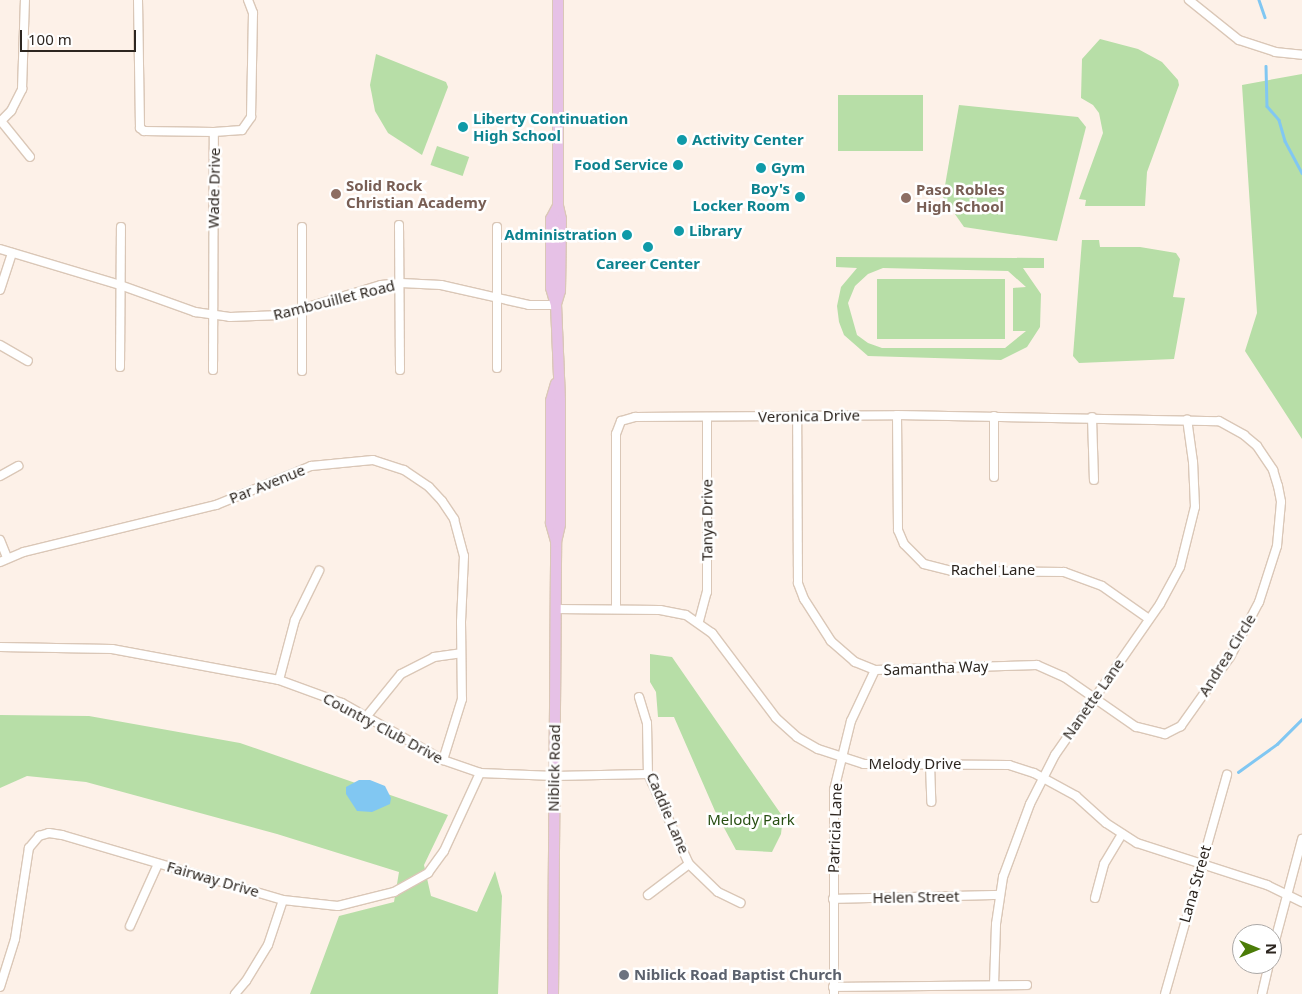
<!DOCTYPE html>
<style>
body{margin:0}
#map{position:relative;width:1302px;height:994px;overflow:hidden;background:#fdf1e8;font-family:"Noto Sans",sans-serif}
div>[style]{position:absolute}
[style*='--x']{left:calc(var(--x)*1px);top:calc(var(--y)*1px);width:calc(var(--w)*1px);rotate:calc(var(--a)*1deg)}
.green>*{inset:0;background:#b7dea7;transform-origin:0 0}
.water>*{inset:0;background:#81c7f2}
.stream>*{height:2.5px;margin:-1.25px;padding:0 1.25px;transform-origin:1.25px;border-radius:1.25px;background:#81c7f2}
.roads{filter:drop-shadow(1px 0 #dac7b7) drop-shadow(-1px 0 #dac7b7) drop-shadow(0 1px #dac7b7) drop-shadow(0 -1px #dac7b7)}
.minor>*{height:8px;margin:-4px;padding:0 4px;transform-origin:4px;border-radius:4px;background:#fff}
.major>*{height:10px;margin:-5px;padding:0 5px;transform-origin:5px;border-radius:5px;background:#e6c1e6}
.dots>*{width:14px;height:14px;translate:-50% -50%;box-sizing:border-box;border:2px solid #fff;border-radius:50%}
span{translate:-50% -50%;white-space:nowrap;text-align:center;line-height:1.15;-webkit-text-stroke:5px #fff;paint-order:stroke}
.culture-label{font-size:15px;color:#0d838f;font-weight:700}
.left{translate:0 -50%;text-align:left}
.right{translate:-100% -50%;text-align:right}
.education-label{font-size:15px;color:#785e54;font-weight:700}
.street-label{font-size:15px;color:#2d2620}
.park-label{font-size:15px;color:#284f13}
.worship-label{font-size:15px;color:#5b616d;font-weight:700}
.north{position:absolute;left:1232px;top:924px;width:50px;height:50px;box-sizing:border-box;background:#fff;border:1px solid #aba8a6;border-radius:50%;rotate:90deg;font-size:14px;font-weight:700;line-height:20px;text-align:center;color:#2d2620}
.north::after{content:'';display:block;margin:auto;width:18px;height:22px;background:#4b7c08;clip-path:polygon(50% 0,100% 100%,50% 72%,0 100%)}
.scale{position:absolute;left:20px;top:30px;width:116px;height:22px;box-sizing:border-box;border:2px solid #2d2620;border-top:0;padding-left:6px;font-size:15px;line-height:18px;white-space:nowrap;color:#2d2620;-webkit-text-stroke:4px #fff;paint-order:stroke}
</style>
<div id="map">
<div class="green">
<i style="clip-path:polygon(1100px 39px,1138px 49px,1162px 62px,1178px 80px,1179px 85px,1147px 172px,1145px 206px,1085px 206px,1086px 200px,1079px 199px,1103px 133px,1099px 113px,1093px 105px,1081px 98px,1082px 59px)"></i>
<i style="clip-path:polygon(376px 54px,446px 82px,448px 87px,422px 155px,388px 133px,375px 111px,370px 85px)"></i>
<i style="clip-path:polygon(1302px 74px,1302px 439px,1245px 351px,1257px 313px,1242px 85px)"></i>
<i style="left:838px;top:95px;width:85px;height:56px"></i>
<i style="clip-path:polygon(959px 105px,1078px 117px,1086px 127px,1057px 241px,964px 227px,943px 197px)"></i>
<i style="left:437px;top:146px;width:34px;height:20px;rotate:19deg"></i>
<i style="clip-path:polygon(1082px 240px,1099px 240px,1100px 247px,1140px 247px,1176px 253px,1180px 259px,1173px 297px,1185px 298px,1174px 359px,1079px 363px,1073px 356px)"></i>
<i style="clip-path:polygon(evenodd,836px 257px,1044px 258px,1044px 268px,1023px 268px,1041px 294px,1040px 327px,1027px 347px,1001px 360px,868px 356px,844px 335px,839px 322px,837px 306px,841px 287px,857px 268px,836px 267px,836px 257px,883px 268px,1008px 271px,1026px 287px,1013px 288px,1013px 331px,1026px 331px,1005px 348px,882px 348px,868px 343px,857px 335px,848px 303px,855px 286px,868px 274px,883px 268px)"></i>
<i style="left:877px;top:279px;width:128px;height:60px"></i>
<i style="clip-path:polygon(650px 654px,672px 657px,783px 817px,781px 834px,772px 852px,736px 850px,715px 811px,674px 717px,658px 717px,656px 692px,650px 682px)"></i>
<i style="clip-path:polygon(0 715px,89px 716px,240px 743px,448px 815px,424px 865px,431px 896px,477px 912px,495px 871px,502px 896px,498px 994px,310px 994px,339px 916px,394px 902px,399px 872px,277px 834px,86px 782px,27px 776px,0 788px)"></i>
</div>
<div class="water">
<i style="clip-path:polygon(359px 780px,370px 780px,385px 786px,391px 798px,390px 804px,372px 812px,357px 811px,346px 794px,346px 787px)"></i>
</div>
<div class="stream">
<i style="--x:1259;--y:0;--w:18;--a:71"></i>
<i style="--x:1266;--y:66;--w:40;--a:88.6"></i>
<i style="--x:1267;--y:106;--w:18;--a:49"></i>
<i style="--x:1279;--y:120;--w:22;--a:74"></i>
<i style="--x:1285;--y:141;--w:36;--a:62"></i>
<i style="--x:1238;--y:772;--w:48;--a:-35.7"></i>
<i style="--x:1277;--y:744;--w:35;--a:-45"></i>
</div>
<div class="roads">
<div class="minor">
<i style="--x:138;--y:0;--w:128;--a:89.1"></i>
<i style="--x:140;--y:128;--w:5;--a:37"></i>
<i style="--x:144;--y:131;--w:70;--a:0.8"></i>
<i style="--x:214;--y:132;--w:28;--a:-4"></i>
<i style="--x:242;--y:130;--w:16;--a:-55"></i>
<i style="--x:251;--y:117;--w:104;--a:-88.9"></i>
<i style="--x:253;--y:13;--w:14;--a:-111"></i>
<i style="--x:1189;--y:0;--w:64;--a:38.7"></i>
<i style="--x:1239;--y:40;--w:38;--a:18"></i>
<i style="--x:1275;--y:52;--w:27;--a:6"></i>
<i style="--x:1;--y:121;--w:46;--a:51.1"></i>
<i style="--x:0;--y:122;--w:16;--a:-45"></i>
<i style="--x:11;--y:111;--w:25;--a:-63"></i>
<i style="--x:22;--y:89;--w:89;--a:-88.1"></i>
<i style="--x:399;--y:225;--w:145;--a:89.6"></i>
<i style="--x:302;--y:227;--w:144;--a:90"></i>
<i style="--x:497;--y:227;--w:141;--a:90"></i>
<i style="--x:0;--y:249;--w:125;--a:16.7"></i>
<i style="--x:120;--y:285;--w:80;--a:19.8"></i>
<i style="--x:195;--y:312;--w:35;--a:8"></i>
<i style="--x:230;--y:317;--w:51;--a:-2.2"></i>
<i style="--x:281;--y:315;--w:104;--a:-16.7"></i>
<i style="--x:381;--y:285;--w:20;--a:-6"></i>
<i style="--x:401;--y:283;--w:40;--a:2.9"></i>
<i style="--x:441;--y:285;--w:90;--a:12.8"></i>
<i style="--x:529;--y:305;--w:27;--a:0"></i>
<i style="--x:0;--y:290;--w:39;--a:-72"></i>
<i style="--x:0;--y:345;--w:32;--a:30"></i>
<i style="--x:120;--y:367;--w:140;--a:-89.6"></i>
<i style="--x:213;--y:370;--w:238;--a:-89.8"></i>
<i style="--x:897;--y:415;--w:115;--a:89.5"></i>
<i style="--x:898;--y:530;--w:15;--a:67"></i>
<i style="--x:904;--y:544;--w:28;--a:45"></i>
<i style="--x:924;--y:564;--w:29;--a:14"></i>
<i style="--x:952;--y:571;--w:112;--a:0.5"></i>
<i style="--x:1064;--y:572;--w:40;--a:20.2"></i>
<i style="--x:1102;--y:586;--w:57;--a:35.1"></i>
<i style="--x:994;--y:416;--w:61;--a:90"></i>
<i style="--x:1092;--y:417;--w:63;--a:88.2"></i>
<i style="--x:0;--y:476;--w:21;--a:-29"></i>
<i style="--x:0;--y:540;--w:18;--a:68"></i>
<i style="--x:0;--y:562;--w:26;--a:-23"></i>
<i style="--x:24;--y:552;--w:198;--a:-13.8"></i>
<i style="--x:216;--y:505;--w:103;--a:-22.3"></i>
<i style="--x:311;--y:466;--w:62;--a:-5.5"></i>
<i style="--x:373;--y:460;--w:33;--a:18"></i>
<i style="--x:404;--y:470;--w:30;--a:34"></i>
<i style="--x:429;--y:487;--w:19;--a:47"></i>
<i style="--x:442;--y:501;--w:22;--a:56"></i>
<i style="--x:454;--y:519;--w:38;--a:75"></i>
<i style="--x:464;--y:556;--w:66;--a:92.6"></i>
<i style="--x:461;--y:622;--w:77;--a:89.3"></i>
<i style="--x:462;--y:699;--w:64;--a:107.3"></i>
<i style="--x:556;--y:609;--w:104;--a:0.6"></i>
<i style="--x:660;--y:610;--w:26;--a:11"></i>
<i style="--x:686;--y:615;--w:32;--a:35"></i>
<i style="--x:712;--y:633;--w:106;--a:53"></i>
<i style="--x:776;--y:718;--w:28;--a:42"></i>
<i style="--x:797;--y:737;--w:24;--a:30"></i>
<i style="--x:818;--y:749;--w:48;--a:18.1"></i>
<i style="--x:864;--y:764;--w:145;--a:0.4"></i>
<i style="--x:1009;--y:765;--w:26;--a:18"></i>
<i style="--x:1034;--y:773;--w:48;--a:28.7"></i>
<i style="--x:1076;--y:796;--w:40;--a:42"></i>
<i style="--x:1106;--y:823;--w:37;--a:33"></i>
<i style="--x:1137;--y:843;--w:137;--a:17.9"></i>
<i style="--x:1267;--y:885;--w:39;--a:26"></i>
<i style="--x:616;--y:609;--w:175;--a:-90"></i>
<i style="--x:616;--y:434;--w:14;--a:-69"></i>
<i style="--x:621;--y:421;--w:15;--a:-16"></i>
<i style="--x:635;--y:417;--w:262;--a:-0.4"></i>
<i style="--x:897;--y:415;--w:322;--a:1.1"></i>
<i style="--x:1219;--y:421;--w:29;--a:29"></i>
<i style="--x:1244;--y:435;--w:17;--a:40"></i>
<i style="--x:1257;--y:446;--w:29;--a:56"></i>
<i style="--x:1273;--y:470;--w:17;--a:73"></i>
<i style="--x:1278;--y:486;--w:16;--a:79"></i>
<i style="--x:1281;--y:502;--w:44;--a:95.2"></i>
<i style="--x:1277;--y:546;--w:59;--a:107.8"></i>
<i style="--x:1259;--y:602;--w:62;--a:117.8"></i>
<i style="--x:1230;--y:657;--w:85;--a:125.4"></i>
<i style="--x:1181;--y:726;--w:18;--a:153"></i>
<i style="--x:1165;--y:734;--w:30;--a:-166"></i>
<i style="--x:1136;--y:727;--w:88;--a:-145.2"></i>
<i style="--x:1064;--y:677;--w:30;--a:-156"></i>
<i style="--x:1037;--y:665;--w:162;--a:178.2"></i>
<i style="--x:875;--y:670;--w:22;--a:-158"></i>
<i style="--x:855;--y:662;--w:32;--a:-139"></i>
<i style="--x:831;--y:641;--w:50;--a:-122.7"></i>
<i style="--x:804;--y:599;--w:17;--a:-111"></i>
<i style="--x:798;--y:583;--w:166;--a:-90.3"></i>
<i style="--x:699;--y:621;--w:30;--a:-75"></i>
<i style="--x:707;--y:592;--w:174;--a:-90"></i>
<i style="--x:0;--y:647;--w:112;--a:1"></i>
<i style="--x:112;--y:649;--w:170;--a:10.5"></i>
<i style="--x:279;--y:680;--w:67;--a:20.1"></i>
<i style="--x:342;--y:703;--w:116;--a:29.4"></i>
<i style="--x:443;--y:760;--w:39;--a:19"></i>
<i style="--x:480;--y:773;--w:74;--a:2.3"></i>
<i style="--x:554;--y:776;--w:94;--a:-1.2"></i>
<i style="--x:279;--y:680;--w:62;--a:-75.1"></i>
<i style="--x:295;--y:620;--w:55;--a:-63.9"></i>
<i style="--x:639;--y:697;--w:27;--a:73"></i>
<i style="--x:647;--y:723;--w:51;--a:88.9"></i>
<i style="--x:648;--y:774;--w:99;--a:65.5"></i>
<i style="--x:689;--y:864;--w:40;--a:44"></i>
<i style="--x:718;--y:892;--w:25;--a:26"></i>
<i style="--x:366;--y:717;--w:55;--a:-50.9"></i>
<i style="--x:401;--y:674;--w:37;--a:-27"></i>
<i style="--x:434;--y:657;--w:27;--a:-8"></i>
<i style="--x:930;--y:764;--w:38;--a:88"></i>
<i style="--x:648;--y:895;--w:51;--a:-37.1"></i>
<i style="--x:1095;--y:898;--w:35;--a:-75"></i>
<i style="--x:1104;--y:864;--w:35;--a:-59"></i>
<i style="--x:833;--y:899;--w:167;--a:-1.4"></i>
<i style="--x:130;--y:926;--w:68;--a:-65.7"></i>
<i style="--x:1272;--y:952;--w:117;--a:-75.1"></i>
<i style="--x:994;--y:985;--w:61;--a:-88.1"></i>
<i style="--x:996;--y:924;--w:48;--a:-81.5"></i>
<i style="--x:1003;--y:877;--w:78;--a:-69.7"></i>
<i style="--x:1030;--y:804;--w:55;--a:-63"></i>
<i style="--x:1055;--y:755;--w:184;--a:-55.2"></i>
<i style="--x:1160;--y:604;--w:42;--a:-61.6"></i>
<i style="--x:1180;--y:567;--w:62;--a:-76"></i>
<i style="--x:1195;--y:507;--w:45;--a:-92.5"></i>
<i style="--x:1193;--y:462;--w:43;--a:-97.9"></i>
<i style="--x:0;--y:987;--w:50;--a:-72.6"></i>
<i style="--x:15;--y:939;--w:92;--a:-81.3"></i>
<i style="--x:29;--y:848;--w:16;--a:-50"></i>
<i style="--x:39;--y:836;--w:10;--a:-17"></i>
<i style="--x:49;--y:833;--w:13;--a:9"></i>
<i style="--x:62;--y:835;--w:230;--a:16.4"></i>
<i style="--x:283;--y:900;--w:55;--a:6.2"></i>
<i style="--x:338;--y:906;--w:58;--a:-14"></i>
<i style="--x:394;--y:892;--w:39;--a:-29"></i>
<i style="--x:428;--y:873;--w:27;--a:-54"></i>
<i style="--x:444;--y:851;--w:86;--a:-65.2"></i>
<i style="--x:833;--y:987;--w:194;--a:-0.6"></i>
<i style="--x:235;--y:994;--w:17;--a:-50"></i>
<i style="--x:246;--y:981;--w:42;--a:-58.6"></i>
<i style="--x:268;--y:945;--w:47;--a:-71.6"></i>
<i style="--x:834;--y:994;--w:204;--a:-90"></i>
<i style="--x:834;--y:790;--w:71;--a:-76.2"></i>
<i style="--x:851;--y:721;--w:56;--a:-64.8"></i>
<i style="--x:1165;--y:994;--w:228;--a:-74.2"></i>
<i style="--x:1262;--y:994;--w:31;--a:-77"></i>
</div>
<div class="major">
<i style="--x:556;--y:304;--w:14;--a:-73"></i>
<i style="--x:560;--y:291;--w:72;--a:-89.2"></i>
<i style="--x:561;--y:219;--w:13;--a:-103"></i>
<i style="--x:558;--y:206;--w:206;--a:-90"></i>
<i style="--x:556;--y:541;--w:19;--a:-106"></i>
<i style="--x:551;--y:523;--w:122;--a:-90"></i>
<i style="--x:551;--y:401;--w:18;--a:-74"></i>
<i style="--x:553;--y:994;--w:452;--a:-89.6"></i>
<i style="--x:556;--y:542;--w:18;--a:-77"></i>
<i style="--x:560;--y:524;--w:124;--a:-90"></i>
<i style="--x:560;--y:400;--w:95;--a:-92.4"></i>
<i style="--x:556;--y:305;--w:18;--a:-106"></i>
<i style="--x:551;--y:288;--w:69;--a:-90"></i>
<i style="--x:551;--y:219;--w:15;--a:-62"></i>
</div>
</div>
<div class="dots">
<i style="left:463px;top:127px;background:#0f9aa8"></i>
<i style="left:682px;top:140px;background:#0f9aa8"></i>
<i style="left:678px;top:165px;background:#0f9aa8"></i>
<i style="left:761px;top:168px;background:#0f9aa8"></i>
<i style="left:336px;top:194px;background:#8d6e63"></i>
<i style="left:800px;top:197px;background:#0f9aa8"></i>
<i style="left:906px;top:198px;background:#8d6e63"></i>
<i style="left:679px;top:231px;background:#0f9aa8"></i>
<i style="left:627px;top:235px;background:#0f9aa8"></i>
<i style="left:648px;top:247px;background:#0f9aa8"></i>
<i style="left:624px;top:975px;background:#6b7280"></i>
</div>
<div class="culture-label">
<span class="left" style="left:473px;top:127px">Liberty Continuation<br>High School</span>
<span class="left" style="left:692px;top:140px">Activity Center</span>
<span class="right" style="left:668px;top:165px">Food Service</span>
<span class="left" style="left:771px;top:168px">Gym</span>
<span class="right" style="left:790px;top:197px">Boy's<br>Locker Room</span>
<span class="left" style="left:689px;top:231px">Library</span>
<span class="right" style="left:617px;top:235px">Administration</span>
<span style="left:648px;top:264px">Career Center</span>
</div>
<div class="education-label">
<span class="left" style="left:346px;top:194px">Solid Rock<br>Christian Academy</span>
<span class="left" style="left:916px;top:198px">Paso Robles<br>High School</span>
</div>
<div class="street-label">
<span style="left:214px;top:188px;rotate:-89deg">Wade Drive</span>
<span style="left:334px;top:300px;rotate:-14deg">Rambouillet Road</span>
<span style="left:809px;top:416px;rotate:-1deg">Veronica Drive</span>
<span style="left:267px;top:484px;rotate:-22deg">Par Avenue</span>
<span style="left:707px;top:520px;rotate:-90deg">Tanya Drive</span>
<span style="left:993px;top:570px">Rachel Lane</span>
<span style="left:1227px;top:655px;rotate:-58deg">Andrea Circle</span>
<span style="left:936px;top:668px;rotate:-2deg">Samantha Way</span>
<span style="left:1093px;top:699px;rotate:-55deg">Nanette Lane</span>
<span style="left:383px;top:728px;rotate:28deg">Country Club Drive</span>
<span style="left:915px;top:764px">Melody Drive</span>
<span style="left:554px;top:768px;rotate:-89deg">Niblick Road</span>
<span style="left:668px;top:813px;rotate:67deg">Caddie Lane</span>
<span style="left:835px;top:828px;rotate:-88deg">Patricia Lane</span>
<span style="left:213px;top:879px;rotate:16deg">Fairway Drive</span>
<span style="left:1195px;top:884px;rotate:-74deg">Lana Street</span>
<span style="left:916px;top:897px;rotate:-1deg">Helen Street</span>
</div>
<div class="park-label">
<span style="left:751px;top:820px">Melody Park</span>
</div>
<div class="worship-label">
<span class="left" style="left:634px;top:975px">Niblick Road Baptist Church</span>
</div>
<div class="north">N</div>
<div class="scale">100 m</div>
</div>
